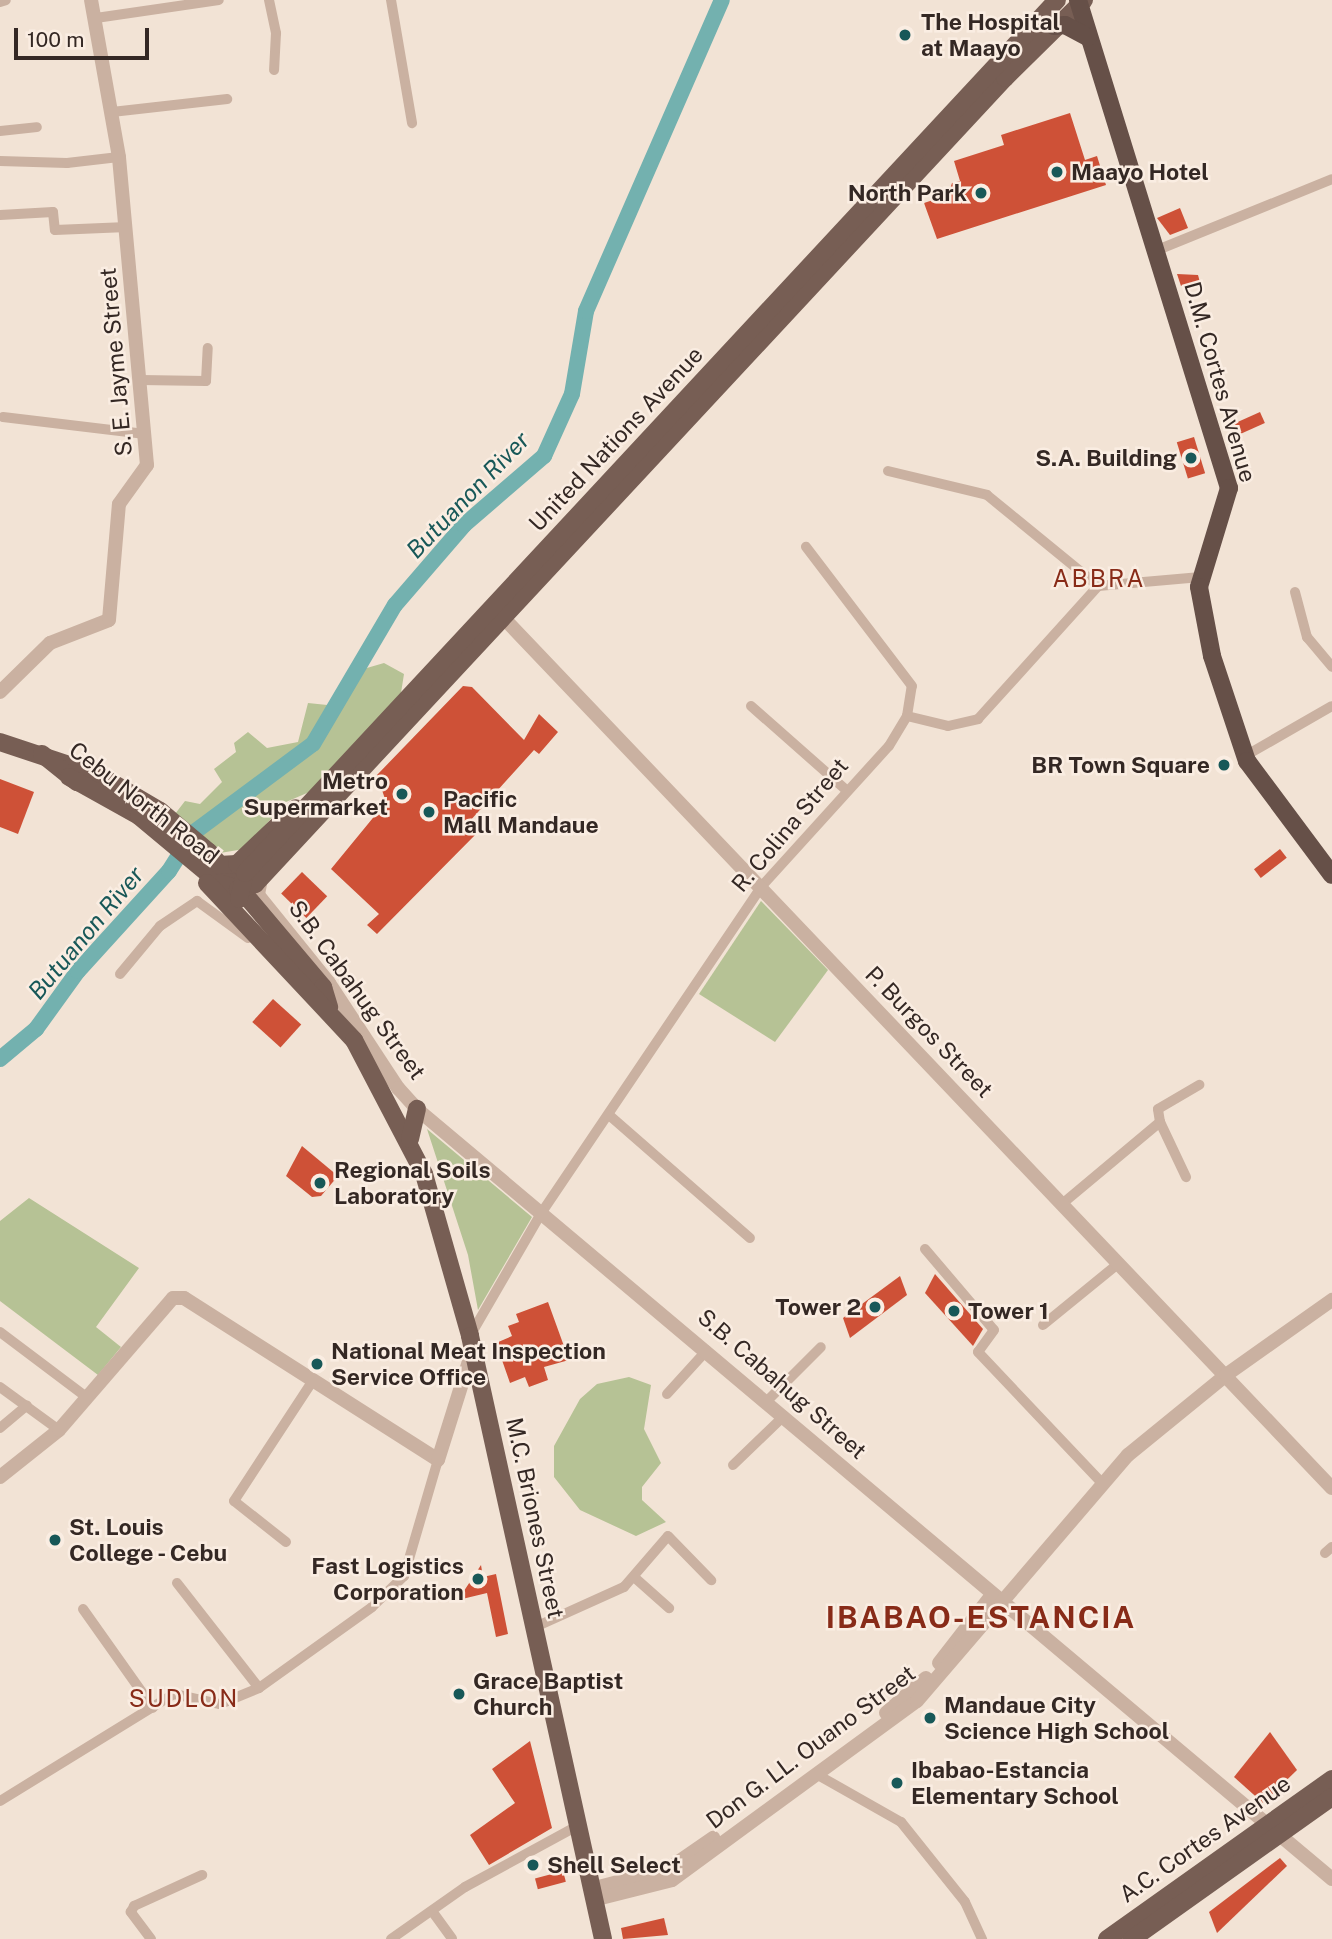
<!DOCTYPE html>
<style>
body{margin:0}
#map{position:relative;width:1332px;height:1939px;overflow:hidden;background:#f2e3d5;font-family:"Public Sans",sans-serif}
div>[style]{position:absolute}
[style*='--x']{left:calc(var(--x)*1px);top:calc(var(--y)*1px);width:calc(var(--w)*1px);rotate:calc(var(--a)*1deg)}
.green>*{inset:0;background:#b6c295}
.river>*{height:16px;margin:-8px;padding:0 8px;transform-origin:8px;border-radius:8px;background:#73b1af}
.building>*{inset:0;background:#ce5137;transform-origin:0 0}
.minor>*{height:10px;margin:-5px;padding:0 5px;transform-origin:5px;border-radius:5px;background:#cab1a1}
.tertiary>*{height:14px;margin:-7px;padding:0 7px;transform-origin:7px;border-radius:7px;background:#cab1a1}
.primary>*{height:18px;margin:-9px;padding:0 9px;transform-origin:9px;border-radius:9px;background:#775e54}
.trunk>*{height:18px;margin:-9px;padding:0 9px;transform-origin:9px;border-radius:9px;background:#665048}
.dots>*{width:19px;height:19px;translate:-50% -50%;box-sizing:border-box;border:4px solid #faede2;border-radius:50%}
span{translate:-50% -50%;white-space:nowrap;text-align:center;line-height:1.15;-webkit-text-stroke:5px #faede2;paint-order:stroke}
.poi-label{font-size:23px;color:#342824;font-weight:700}
.left{translate:0 -50%;text-align:left}
.right{translate:-100% -50%;text-align:right}
.street-label{font-size:23px;color:#342824}
.water-label{font-size:24px;color:#185858;font-style:italic}
.neighbourhood-label{font-size:24px;color:#882b18;letter-spacing:2px}
.district-label{font-size:30px;color:#882b18;font-weight:700;letter-spacing:2px}
.scale{position:absolute;left:14px;top:28px;width:135px;height:32px;box-sizing:border-box;border:4px solid #342824;border-top:0;padding-left:9px;font-size:21px;line-height:24px;white-space:nowrap;color:#342824;-webkit-text-stroke:5px #faede2;paint-order:stroke}
</style>
<div id="map">
<div class="green">
<i style="clip-path:polygon(384px 663px,404px 674px,401px 693px,314px 790px,286px 802px,244px 849px,220px 853px,175px 814px,185px 801px,200px 804px,222px 782px,214px 769px,236px 752px,234px 743px,248px 732px,267px 748px,298px 742px,308px 703px,337px 706px,360px 670px)"></i>
<i style="clip-path:polygon(761px 901px,828px 970px,775px 1042px,699px 994px)"></i>
<i style="clip-path:polygon(427px 1129px,532px 1217px,478px 1310px,468px 1255px)"></i>
<i style="clip-path:polygon(29px 1198px,139px 1268px,96px 1327px,121px 1347px,98px 1375px,0 1301px,0 1221px)"></i>
<i style="clip-path:polygon(629px 1377px,651px 1385px,644px 1429px,661px 1463px,642px 1487px,642px 1500px,666px 1522px,636px 1536px,580px 1510px,554px 1477px,554px 1446px,580px 1399px,597px 1384px)"></i>
</div>
<div class="river">
<i style="--x:0;--y:1059;--w:47;--a:-39.8"></i>
<i style="--x:36;--y:1029;--w:72;--a:-54.1"></i>
<i style="--x:78;--y:971;--w:135;--a:-47.7"></i>
<i style="--x:169;--y:871;--w:45;--a:-57.7"></i>
<i style="--x:193;--y:833;--w:149;--a:-36.6"></i>
<i style="--x:313;--y:744;--w:161;--a:-59.5"></i>
<i style="--x:395;--y:605;--w:106;--a:-49.2"></i>
<i style="--x:464;--y:525;--w:106;--a:-40.8"></i>
<i style="--x:544;--y:456;--w:68;--a:-65.7"></i>
<i style="--x:572;--y:394;--w:84;--a:-80.4"></i>
<i style="--x:586;--y:311;--w:339;--a:-66.4"></i>
</div>
<div class="building">
<i style="clip-path:polygon(1070px 113px,1085px 160px,1097px 156px,1106px 185px,937px 239px,924px 203px,948px 195px,952px 183px,960px 181px,954px 161px,1004px 145px,1001px 135px)"></i>
<i style="clip-path:polygon(1180px 208px,1188px 228px,1170px 235px,1157px 218px)"></i>
<i style="clip-path:polygon(1177px 274px,1198px 275px,1201px 286px,1181px 286px)"></i>
<i style="left:1260px;top:412px;width:12px;height:33px;rotate:66deg"></i>
<i style="left:1194px;top:437px;width:38px;height:18px;rotate:73deg"></i>
<i style="clip-path:polygon(463px 686px,472px 687px,524px 740px,539px 714px,558px 732px,539px 754px,534px 750px,469px 822px,480px 830px,377px 934px,367px 925px,379px 914px,331px 869px,386px 802px,377px 775px)"></i>
<i style="clip-path:polygon(0 779px,34px 792px,18px 834px,0 827px)"></i>
<i style="left:1280px;top:849px;width:11px;height:33px;rotate:52deg"></i>
<i style="left:302px;top:872px;width:35px;height:30px;rotate:44deg"></i>
<i style="left:273px;top:999px;width:38px;height:31px;rotate:42deg"></i>
<i style="clip-path:polygon(302px 1146px,338px 1176px,321px 1196px,312px 1197px,286px 1176px)"></i>
<i style="clip-path:polygon(935px 1274px,983px 1329px,973px 1346px,925px 1293px)"></i>
<i style="clip-path:polygon(900px 1276px,907px 1295px,850px 1338px,843px 1318px)"></i>
<i style="clip-path:polygon(548px 1302px,569px 1360px,544px 1367px,548px 1380px,529px 1387px,525px 1377px,510px 1383px,496px 1343px,512px 1336px,508px 1326px,519px 1322px,516px 1314px)"></i>
<i style="clip-path:polygon(481px 1565px,483px 1577px,496px 1574px,508px 1634px,496px 1637px,487px 1593px,458px 1600px)"></i>
<i style="clip-path:polygon(1270px 1732px,1297px 1770px,1263px 1803px,1234px 1777px)"></i>
<i style="clip-path:polygon(530px 1741px,552px 1828px,489px 1865px,470px 1835px,515px 1803px,492px 1769px)"></i>
<i style="clip-path:polygon(1280px 1858px,1287px 1866px,1217px 1933px,1209px 1912px)"></i>
<i style="left:563px;top:1871px;width:11px;height:29px;rotate:75deg"></i>
<i style="clip-path:polygon(664px 1918px,668px 1935px,623px 1939px,621px 1928px)"></i>
</div>
<div class="minor">
<i style="--x:269;--y:0;--w:34;--a:78"></i>
<i style="--x:276;--y:33;--w:37;--a:93"></i>
<i style="--x:391;--y:0;--w:125;--a:80.3"></i>
<i style="--x:0;--y:2;--w:6;--a:-18"></i>
<i style="--x:96;--y:18;--w:124;--a:-8.3"></i>
<i style="--x:112;--y:112;--w:116;--a:-6.4"></i>
<i style="--x:0;--y:131;--w:37;--a:-6"></i>
<i style="--x:0;--y:161;--w:67;--a:1.7"></i>
<i style="--x:67;--y:163;--w:52;--a:-6.6"></i>
<i style="--x:0;--y:215;--w:53;--a:-3.2"></i>
<i style="--x:53;--y:212;--w:18;--a:84"></i>
<i style="--x:55;--y:230;--w:72;--a:-2.4"></i>
<i style="--x:1155;--y:251;--w:191;--a:-22.1"></i>
<i style="--x:141;--y:380;--w:65;--a:0.9"></i>
<i style="--x:206;--y:381;--w:33;--a:-87"></i>
<i style="--x:3;--y:417;--w:143;--a:6.8"></i>
<i style="--x:888;--y:471;--w:102;--a:13.6"></i>
<i style="--x:987;--y:495;--w:144;--a:39.3"></i>
<i style="--x:1295;--y:592;--w:47;--a:75.1"></i>
<i style="--x:1307;--y:637;--w:39;--a:50"></i>
<i style="--x:751;--y:706;--w:125;--a:41.4"></i>
<i style="--x:907;--y:716;--w:42;--a:13.7"></i>
<i style="--x:948;--y:726;--w:31;--a:-13"></i>
<i style="--x:978;--y:719;--w:179;--a:-47.9"></i>
<i style="--x:1098;--y:586;--w:103;--a:-5"></i>
<i style="--x:1245;--y:756;--w:100;--a:-29.9"></i>
<i style="--x:120;--y:974;--w:62;--a:-50.2"></i>
<i style="--x:160;--y:926;--w:45;--a:-34"></i>
<i style="--x:197;--y:901;--w:63;--a:36"></i>
<i style="--x:609;--y:1115;--w:187;--a:41.1"></i>
<i style="--x:1160;--y:1122;--w:13;--a:-99"></i>
<i style="--x:1158;--y:1109;--w:48;--a:-30.3"></i>
<i style="--x:1062;--y:1204;--w:128;--a:-39.9"></i>
<i style="--x:1160;--y:1122;--w:61;--a:64.7"></i>
<i style="--x:925;--y:1249;--w:106;--a:49.6"></i>
<i style="--x:994;--y:1330;--w:27;--a:126"></i>
<i style="--x:978;--y:1352;--w:179;--a:46.6"></i>
<i style="--x:1043;--y:1325;--w:98;--a:-39.2"></i>
<i style="--x:0;--y:1332;--w:106;--a:37"></i>
<i style="--x:470;--y:1336;--w:143;--a:-59.9"></i>
<i style="--x:542;--y:1212;--w:392;--a:-56"></i>
<i style="--x:761;--y:887;--w:190;--a:-47.8"></i>
<i style="--x:889;--y:746;--w:35;--a:-59"></i>
<i style="--x:907;--y:716;--w:30;--a:-81"></i>
<i style="--x:912;--y:686;--w:175;--a:-127.3"></i>
<i style="--x:0;--y:1387;--w:73;--a:36.1"></i>
<i style="--x:667;--y:1394;--w:59;--a:-47.7"></i>
<i style="--x:767;--y:1401;--w:76;--a:-45"></i>
<i style="--x:0;--y:1428;--w:35;--a:-40"></i>
<i style="--x:733;--y:1465;--w:71;--a:-43.9"></i>
<i style="--x:286;--y:1542;--w:66;--a:-141.7"></i>
<i style="--x:234;--y:1501;--w:142;--a:-56.8"></i>
<i style="--x:1325;--y:1553;--w:9;--a:-41"></i>
<i style="--x:634;--y:1577;--w:47;--a:41.5"></i>
<i style="--x:177;--y:1583;--w:133;--a:52"></i>
<i style="--x:83;--y:1609;--w:121;--a:54.7"></i>
<i style="--x:533;--y:1628;--w:100;--a:-24.3"></i>
<i style="--x:624;--y:1587;--w:67;--a:-49.2"></i>
<i style="--x:668;--y:1536;--w:62;--a:45.7"></i>
<i style="--x:816;--y:1774;--w:98;--a:29.5"></i>
<i style="--x:901;--y:1822;--w:102;--a:51.3"></i>
<i style="--x:965;--y:1902;--w:41;--a:65.3"></i>
<i style="--x:0;--y:1801;--w:204;--a:-31.6"></i>
<i style="--x:174;--y:1694;--w:47;--a:12.3"></i>
<i style="--x:220;--y:1704;--w:42;--a:-22.3"></i>
<i style="--x:259;--y:1688;--w:139;--a:-35.6"></i>
<i style="--x:372;--y:1607;--w:45;--a:-44.1"></i>
<i style="--x:404;--y:1576;--w:121;--a:-73.7"></i>
<i style="--x:432;--y:1911;--w:34;--a:54"></i>
<i style="--x:151;--y:1939;--w:34;--a:-127"></i>
<i style="--x:131;--y:1912;--w:7;--a:-63"></i>
<i style="--x:134;--y:1906;--w:75;--a:-24.5"></i>
<i style="--x:391;--y:1939;--w:90;--a:-35.1"></i>
<i style="--x:465;--y:1887;--w:130;--a:-28.5"></i>
</div>
<div class="tertiary">
<i style="--x:497;--y:611;--w:1211;--a:46.41"></i>
<i style="--x:0;--y:692;--w:70;--a:-44.4"></i>
<i style="--x:50;--y:643;--w:63;--a:-21.3"></i>
<i style="--x:109;--y:620;--w:116;--a:-85.1"></i>
<i style="--x:119;--y:504;--w:48;--a:-54.3"></i>
<i style="--x:147;--y:465;--w:309;--a:-95.2"></i>
<i style="--x:119;--y:157;--w:159;--a:-100.1"></i>
<i style="--x:261;--y:879;--w:16;--a:101"></i>
<i style="--x:258;--y:895;--w:113;--a:51.1"></i>
<i style="--x:329;--y:983;--w:126;--a:56.7"></i>
<i style="--x:398;--y:1088;--w:28;--a:48"></i>
<i style="--x:417;--y:1109;--w:1196;--a:40.08"></i>
<i style="--x:0;--y:1477;--w:75;--a:-38.5"></i>
<i style="--x:59;--y:1430;--w:174;--a:-49.2"></i>
<i style="--x:173;--y:1298;--w:11;--a:0"></i>
<i style="--x:184;--y:1298;--w:301;--a:32.5"></i>
<i style="--x:438;--y:1460;--w:117;--a:-72.6"></i>
<i style="--x:939;--y:1663;--w:86;--a:-52.1"></i>
<i style="--x:886;--y:1713;--w:53;--a:-41.2"></i>
<i style="--x:591;--y:1889;--w:80;--a:-14.6"></i>
<i style="--x:668;--y:1869;--w:55;--a:-34.6"></i>
<i style="--x:593;--y:1900;--w:81;--a:-14.2"></i>
<i style="--x:672;--y:1880;--w:303;--a:-36.2"></i>
<i style="--x:917;--y:1701;--w:324;--a:-49.4"></i>
<i style="--x:1128;--y:1455;--w:127;--a:-39.2"></i>
<i style="--x:1226;--y:1375;--w:130;--a:-35.3"></i>
</div>
<div class="primary">
<i style="--x:0;--y:742;--w:104;--a:18.4"></i>
<i style="--x:99;--y:775;--w:71;--a:30.5"></i>
<i style="--x:160;--y:811;--w:64;--a:39.9"></i>
<i style="--x:209;--y:852;--w:177;--a:49.8"></i>
<i style="--x:323;--y:987;--w:21;--a:73"></i>
<i style="--x:42;--y:754;--w:45;--a:38.7"></i>
<i style="--x:69;--y:777;--w:80;--a:29.1"></i>
<i style="--x:139;--y:816;--w:104;--a:39.9"></i>
<i style="--x:219;--y:883;--w:20;--a:18"></i>
<i style="--x:238;--y:889;--w:18;--a:-16"></i>
<i style="--x:255;--y:884;--w:1101;--a:-47.06"></i>
<i style="--x:1005;--y:78;--w:111;--a:-44.6"></i>
<i style="--x:219;--y:865;--w:18;--a:-3"></i>
<i style="--x:237;--y:864;--w:81;--a:-43.5"></i>
<i style="--x:207;--y:883;--w:215;--a:46.9"></i>
<i style="--x:354;--y:1040;--w:151;--a:62.4"></i>
<i style="--x:424;--y:1174;--w:168;--a:74.1"></i>
<i style="--x:470;--y:1336;--w:617;--a:77.56"></i>
<i style="--x:239;--y:899;--w:27;--a:-77"></i>
<i style="--x:245;--y:873;--w:1192;--a:-47.07"></i>
<i style="--x:410;--y:1139;--w:31;--a:-77"></i>
<i style="--x:1107;--y:1939;--w:276;--a:-35.4"></i>
<i style="--x:1132;--y:1939;--w:245;--a:-35.4"></i>
</div>
<div class="trunk">
<i style="--x:1078;--y:0;--w:511;--a:72.81"></i>
<i style="--x:1229;--y:488;--w:103;--a:106.9"></i>
<i style="--x:1199;--y:587;--w:70;--a:79.3"></i>
<i style="--x:1212;--y:656;--w:111;--a:71.6"></i>
<i style="--x:1247;--y:761;--w:142;--a:53.3"></i>
<i style="--x:1054;--y:26;--w:11;--a:-5"></i>
<i style="--x:1065;--y:25;--w:26;--a:28"></i>
</div>
<div class="dots">
<i style="left:905px;top:35px;background:#185858"></i>
<i style="left:1057px;top:172px;background:#185858"></i>
<i style="left:981px;top:193px;background:#185858"></i>
<i style="left:1191px;top:458px;background:#185858"></i>
<i style="left:1224px;top:765px;background:#185858"></i>
<i style="left:402px;top:794px;background:#185858"></i>
<i style="left:429px;top:812px;background:#185858"></i>
<i style="left:320px;top:1183px;background:#185858"></i>
<i style="left:875px;top:1307px;background:#185858"></i>
<i style="left:954px;top:1311px;background:#185858"></i>
<i style="left:317px;top:1364px;background:#185858"></i>
<i style="left:55px;top:1540px;background:#185858"></i>
<i style="left:478px;top:1579px;background:#185858"></i>
<i style="left:459px;top:1694px;background:#185858"></i>
<i style="left:930px;top:1718px;background:#185858"></i>
<i style="left:897px;top:1783px;background:#185858"></i>
<i style="left:533px;top:1865px;background:#185858"></i>
</div>
<div class="poi-label">
<span class="left" style="left:921px;top:35px">The Hospital<br>at Maayo</span>
<span class="left" style="left:1071px;top:172px">Maayo Hotel</span>
<span class="right" style="left:967px;top:193px">North Park</span>
<span class="right" style="left:1177px;top:458px">S.A. Building</span>
<span class="right" style="left:1210px;top:765px">BR Town Square</span>
<span class="right" style="left:388px;top:794px">Metro<br>Supermarket</span>
<span class="left" style="left:443px;top:812px">Pacific<br>Mall Mandaue</span>
<span class="left" style="left:334px;top:1183px">Regional Soils<br>Laboratory</span>
<span class="right" style="left:861px;top:1307px">Tower 2</span>
<span class="left" style="left:968px;top:1311px">Tower 1</span>
<span class="left" style="left:331px;top:1364px">National Meat Inspection<br>Service Office</span>
<span class="left" style="left:69px;top:1540px">St. Louis<br>College - Cebu</span>
<span class="right" style="left:464px;top:1579px">Fast Logistics<br>Corporation</span>
<span class="left" style="left:473px;top:1694px">Grace Baptist<br>Church</span>
<span class="left" style="left:944px;top:1718px">Mandaue City<br>Science High School</span>
<span class="left" style="left:911px;top:1783px">Ibabao-Estancia<br>Elementary School</span>
<span class="left" style="left:547px;top:1865px">Shell Select</span>
</div>
<div class="street-label">
<span style="left:116px;top:362px;rotate:-95deg">S. E. Jayme Street</span>
<span style="left:1220px;top:382px;rotate:74deg">D.M. Cortes Avenue</span>
<span style="left:616px;top:439px;rotate:-47deg">United Nations Avenue</span>
<span style="left:144px;top:803px;rotate:38deg">Cebu North Road</span>
<span style="left:790px;top:825px;rotate:-50deg">R. Colina Street</span>
<span style="left:357px;top:990px;rotate:54deg">S.B. Cabahug Street</span>
<span style="left:929px;top:1032px;rotate:46deg">P. Burgos Street</span>
<span style="left:782px;top:1384px;rotate:41deg">S.B. Cabahug Street</span>
<span style="left:535px;top:1518px;rotate:78deg">M.C. Briones Street</span>
<span style="left:811px;top:1747px;rotate:-37deg">Don G. LL. Ouano Street</span>
<span style="left:1205px;top:1839px;rotate:-35deg">A.C. Cortes Avenue</span>
</div>
<div class="water-label">
<span style="left:468px;top:495px;rotate:-46deg">Butuanon River</span>
<span style="left:86px;top:933px;rotate:-50deg">Butuanon River</span>
</div>
<div class="neighbourhood-label">
<span style="left:1099px;top:579px">ABBRA</span>
<span style="left:184px;top:1699px">SUDLON</span>
</div>
<div class="district-label">
<span style="left:981px;top:1617px">IBABAO-ESTANCIA</span>
</div>
<div class="scale">100 m</div>
</div>
